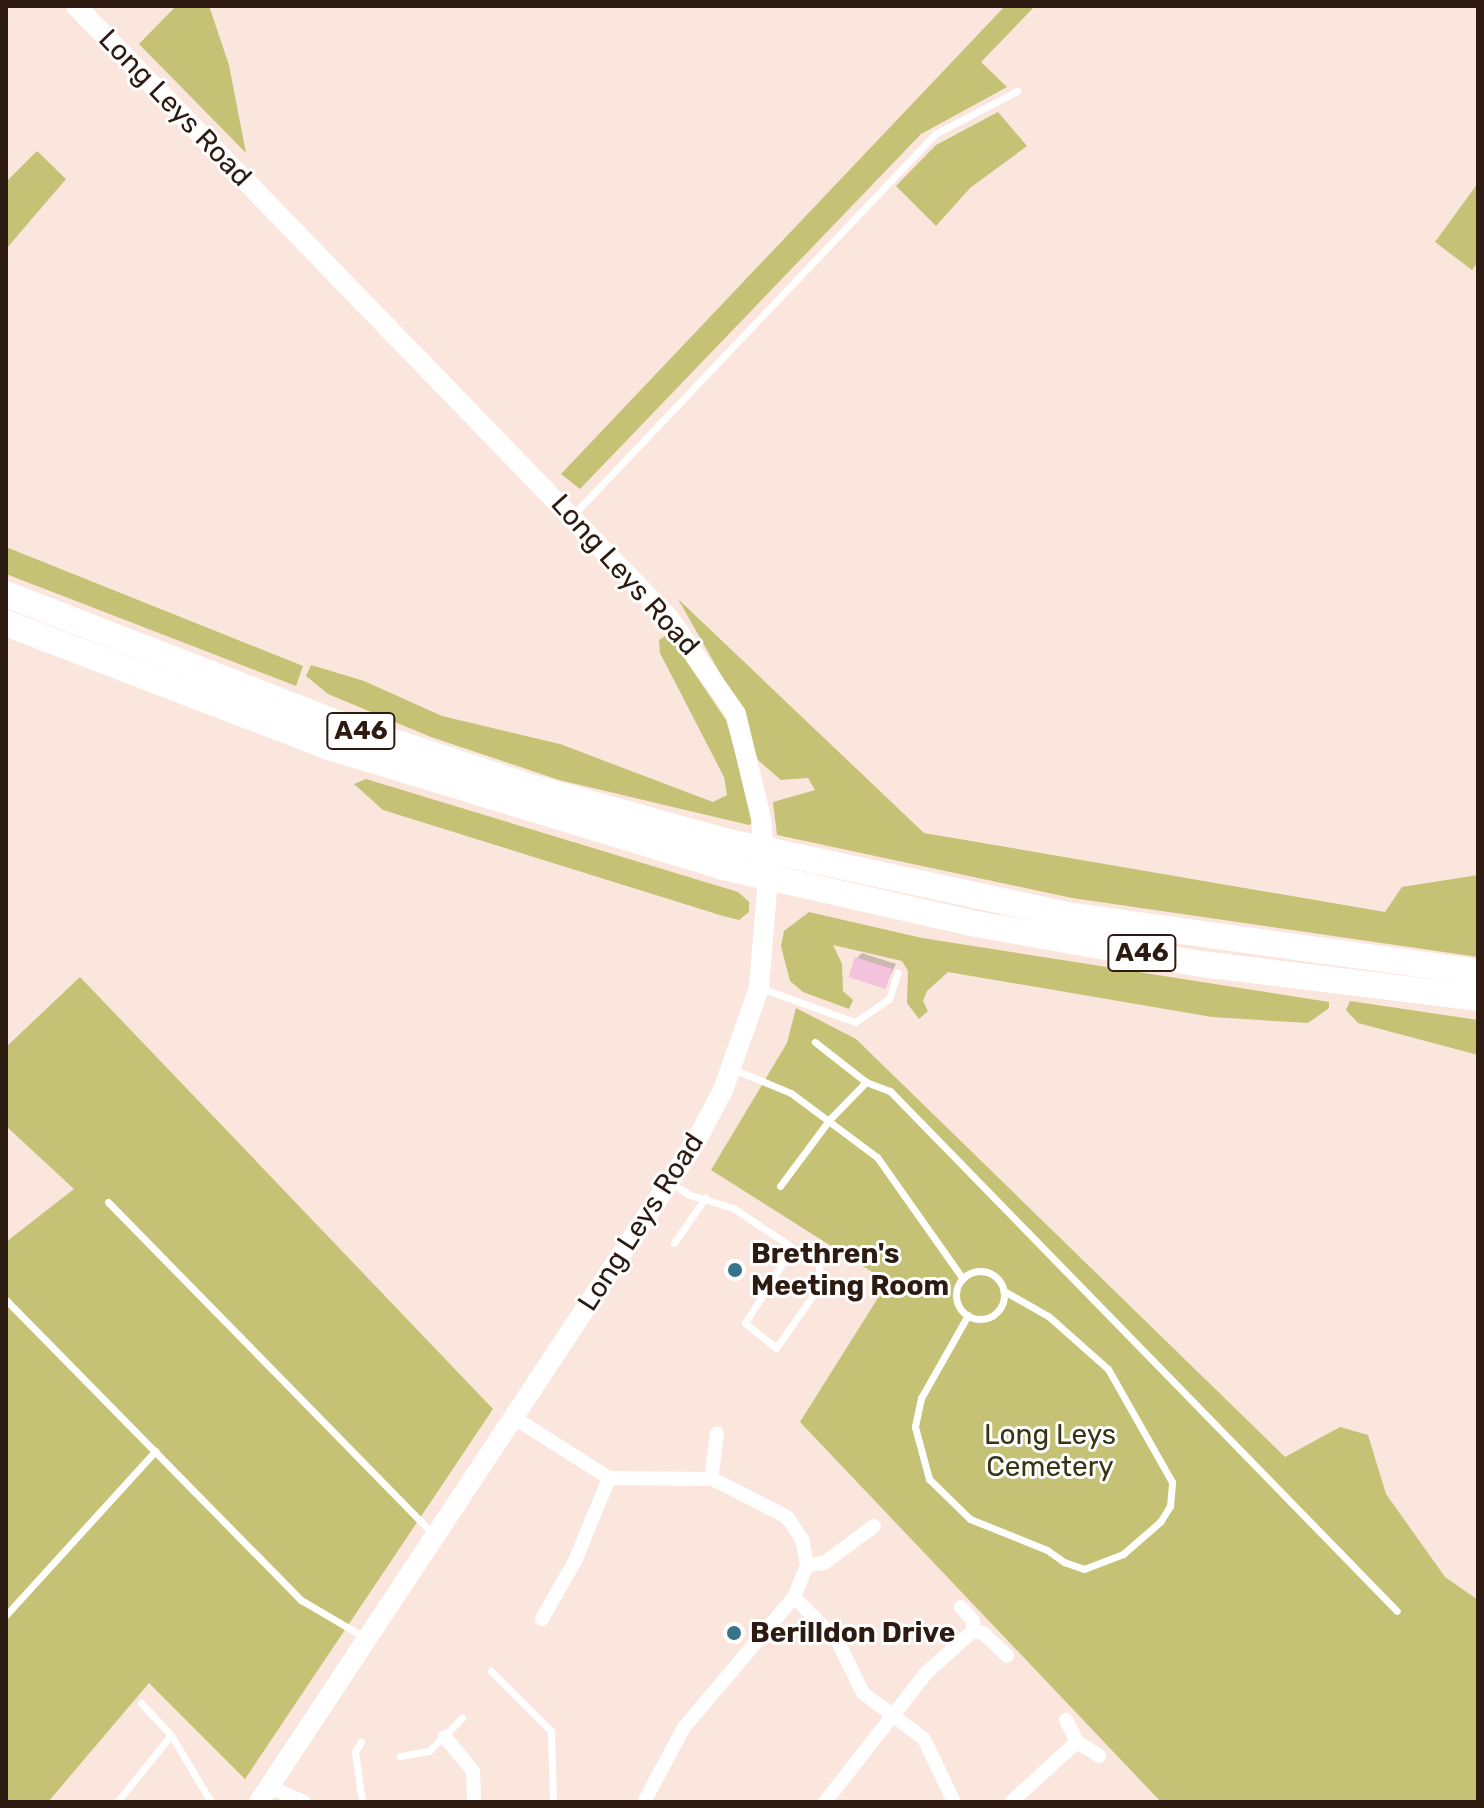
<!DOCTYPE html>
<style>
body{margin:0}
#map{position:relative;width:1484px;height:1808px;overflow:hidden;background:#fbe6dd;font-family:Rubik,sans-serif}
div>[style]{position:absolute}
[style*='--x']{left:calc(var(--x)*1px);top:calc(var(--y)*1px);width:calc(var(--w)*1px);rotate:calc(var(--a)*1deg)}
.green>*{inset:0;background:#c5c175}
.shadow>*{inset:0;background:#0003}
.building>*{inset:0;background:#f5c2dd;transform-origin:0 0}
.lane>*{height:7px;margin:-3.5px;padding:0 3.5px;transform-origin:3.5px;border-radius:3.5px;background:#fff}
.lane>.ring{margin:-3.5px;padding:0;box-sizing:content-box;background:none;border:7px solid #fff;border-radius:50%}
.street>*{height:14px;margin:-7px;padding:0 7px;transform-origin:7px;border-radius:7px;background:#fff}
.secondary>*{height:20px;margin:-10px;padding:0 10px;transform-origin:10px;border-radius:10px;background:#fff}
.highway>*{height:26px;margin:-13px;padding:0 13px;transform-origin:13px;border-radius:13px;background:#fff}
.dots>*{width:22px;height:22px;translate:-50% -50%;box-sizing:border-box;border:4px solid #fff;border-radius:50%}
span{translate:-50% -50%;white-space:nowrap;text-align:center;line-height:1.15;-webkit-text-stroke:6px #fff;paint-order:stroke}
.shield-label span{padding:2px 6px;background:#fff;border:2px solid;border-radius:6px;-webkit-text-stroke-width:0}
.shield-label{font-size:26px;color:#2d1b12;font-weight:700}
.street-label{font-size:28px;color:#2d1b12}
.poi-label{font-size:28px;color:#2d1b12;font-weight:700}
.left{translate:0 -50%;text-align:left}
.park-label{font-size:28px;color:#363412}
.frame{position:absolute;inset:0;border:8px solid #2d1b12;pointer-events:none}
</style>
<div id="map">
<div class="green">
<i style="clip-path:polygon(176px 6px,209px 6px,229px 65px,246px 153px,139px 44px)"></i>
<i style="clip-path:polygon(1005px 6px,1035px 6px,981px 62px,1007px 87px,921px 134px,580px 489px,561px 474px)"></i>
<i style="clip-path:polygon(998px 112px,1027px 146px,970px 188px,936px 226px,896px 186px,936px 145px)"></i>
<i style="clip-path:polygon(37px 151px,66px 179px,6px 249px,6px 182px)"></i>
<i style="clip-path:polygon(1478px 183px,1478px 262px,1472px 270px,1435px 242px)"></i>
<i style="clip-path:polygon(6px 547px,303px 666px,296px 686px,6px 574px)"></i>
<i style="clip-path:polygon(678px 599px,924px 833px,1385px 912px,1402px 887px,1478px 875px,1478px 957px,1072px 898px,777px 835px,773px 802px,815px 790px,808px 778px,781px 780px,758px 760px,737px 703px)"></i>
<i style="clip-path:polygon(668px 634px,726px 720px,755px 822px,749px 825px,559px 780px,431px 737px,328px 694px,306px 676px,311px 665px,364px 681px,442px 716px,560px 744px,713px 802px,727px 795px,724px 777px,660px 653px,659px 640px)"></i>
<i style="clip-path:polygon(366px 779px,738px 892px,749px 902px,749px 912px,739px 920px,723px 916px,383px 810px,354px 784px)"></i>
<i style="clip-path:polygon(809px 912px,922px 938px,1329px 1002px,1329px 1008px,1308px 1023px,1212px 1017px,948px 972px,927px 991px,923px 1001px,928px 1011px,919px 1019px,907px 1003px,908px 971px,902px 961px,833px 945px,842px 964px,843px 991px,853px 1000px,849px 1009px,803px 992px,790px 981px,781px 946px,784px 931px)"></i>
<i style="clip-path:polygon(80px 977px,493px 1409px,245px 1779px,149px 1683px,48px 1802px,6px 1802px,6px 1242px,74px 1189px,6px 1126px,6px 1047px)"></i>
<i style="clip-path:polygon(1350px 1001px,1478px 1020px,1478px 1055px,1358px 1023px,1346px 1010px)"></i>
<i style="clip-path:polygon(796px 1008px,856px 1039px,1285px 1457px,1340px 1427px,1368px 1435px,1386px 1494px,1445px 1577px,1478px 1600px,1478px 1802px,1161px 1802px,800px 1422px,888px 1282px,711px 1170px,787px 1043px)"></i>
</div>
<div class="shadow">
<i style="clip-path:polygon(862px 953px,896px 964px,885px 986px,857px 958px)"></i>
</div>
<div class="building">
<i style="left:855px;top:957px;width:39px;height:21px;rotate:18deg"></i>
</div>
<div class="lane">
<i style="--x:573;--y:515;--w:526;--a:-46.46"></i>
<i style="--x:935;--y:134;--w:93;--a:-27.7"></i>
<i style="--x:761;--y:988;--w:100;--a:19.9"></i>
<i style="--x:855;--y:1022;--w:41;--a:-34.1"></i>
<i style="--x:889;--y:999;--w:28;--a:-72"></i>
<i style="--x:733;--y:1069;--w:63;--a:22.5"></i>
<i style="--x:791;--y:1093;--w:107;--a:36.7"></i>
<i style="--x:877;--y:1157;--w:149;--a:54.8"></i>
<i style="--x:866;--y:1082;--w:26;--a:21"></i>
<i style="--x:890;--y:1091;--w:726;--a:45.73"></i>
<i style="--x:671;--y:1183;--w:22;--a:32"></i>
<i style="--x:690;--y:1195;--w:45;--a:16.8"></i>
<i style="--x:733;--y:1208;--w:103;--a:33.5"></i>
<i style="--x:819;--y:1265;--w:20;--a:87"></i>
<i style="--x:820;--y:1285;--w:77;--a:124.9"></i>
<i style="--x:776;--y:1348;--w:40;--a:-141"></i>
<i style="--x:745;--y:1323;--w:89;--a:-57.9"></i>
<i style="--x:780;--y:1186;--w:84;--a:-53.3"></i>
<i style="--x:830;--y:1119;--w:52;--a:-45.8"></i>
<i style="--x:866;--y:1082;--w:65;--a:-141.9"></i>
<i style="--x:108;--y:1202;--w:466;--a:45.6"></i>
<i style="--x:674;--y:1243;--w:55;--a:-55.4"></i>
<i class="ring" style="left:956px;top:1271px;width:41px;height:41px"></i>
<i style="--x:6;--y:1300;--w:421;--a:45.5"></i>
<i style="--x:301;--y:1600;--w:73;--a:30.4"></i>
<i style="--x:968;--y:1315;--w:95;--a:119.5"></i>
<i style="--x:921;--y:1398;--w:30;--a:102"></i>
<i style="--x:915;--y:1427;--w:54;--a:74.9"></i>
<i style="--x:929;--y:1479;--w:57;--a:44.3"></i>
<i style="--x:970;--y:1519;--w:83;--a:21.9"></i>
<i style="--x:1047;--y:1550;--w:21;--a:35"></i>
<i style="--x:1064;--y:1562;--w:21;--a:19"></i>
<i style="--x:1084;--y:1569;--w:42;--a:-21"></i>
<i style="--x:1123;--y:1554;--w:49;--a:-40.9"></i>
<i style="--x:1160;--y:1522;--w:19;--a:-58"></i>
<i style="--x:1170;--y:1506;--w:24;--a:-85"></i>
<i style="--x:1172;--y:1482;--w:130;--a:-119.5"></i>
<i style="--x:1108;--y:1369;--w:80;--a:-138.5"></i>
<i style="--x:1048;--y:1316;--w:51;--a:-150.4"></i>
<i style="--x:6;--y:1615;--w:222;--a:-47.7"></i>
<i style="--x:491;--y:1671;--w:85;--a:45"></i>
<i style="--x:551;--y:1731;--w:71;--a:88.4"></i>
<i style="--x:141;--y:1703;--w:44;--a:46.8"></i>
<i style="--x:171;--y:1735;--w:78;--a:59.2"></i>
<i style="--x:361;--y:1742;--w:12;--a:121"></i>
<i style="--x:355;--y:1752;--w:50;--a:82"></i>
<i style="--x:400;--y:1756;--w:29;--a:-10"></i>
<i style="--x:429;--y:1751;--w:47;--a:-45"></i>
<i style="--x:117;--y:1802;--w:86;--a:-51.1"></i>
</div>
<div class="street">
<i style="--x:513;--y:1417;--w:114;--a:32.4"></i>
<i style="--x:609;--y:1478;--w:102;--a:0.6"></i>
<i style="--x:711;--y:1479;--w:13;--a:23"></i>
<i style="--x:723;--y:1484;--w:72;--a:27.3"></i>
<i style="--x:787;--y:1517;--w:27;--a:56"></i>
<i style="--x:802;--y:1539;--w:26;--a:79"></i>
<i style="--x:807;--y:1565;--w:35;--a:112"></i>
<i style="--x:794;--y:1597;--w:172;--a:130.1"></i>
<i style="--x:683;--y:1729;--w:83;--a:118.1"></i>
<i style="--x:711;--y:1479;--w:46;--a:-82.6"></i>
<i style="--x:807;--y:1565;--w:17;--a:-7"></i>
<i style="--x:824;--y:1563;--w:62;--a:-36.5"></i>
<i style="--x:794;--y:1597;--w:63;--a:45.6"></i>
<i style="--x:838;--y:1642;--w:57;--a:63.9"></i>
<i style="--x:863;--y:1693;--w:76;--a:37"></i>
<i style="--x:924;--y:1739;--w:70;--a:64.5"></i>
<i style="--x:961;--y:1607;--w:18;--a:49"></i>
<i style="--x:973;--y:1621;--w:10;--a:90"></i>
<i style="--x:542;--y:1619;--w:67;--a:-60.4"></i>
<i style="--x:575;--y:1561;--w:90;--a:-67.7"></i>
<i style="--x:973;--y:1631;--w:10;--a:11"></i>
<i style="--x:983;--y:1633;--w:33;--a:43"></i>
<i style="--x:1066;--y:1720;--w:25;--a:63"></i>
<i style="--x:1077;--y:1742;--w:26;--a:32"></i>
<i style="--x:445;--y:1737;--w:44;--a:50.5"></i>
<i style="--x:473;--y:1771;--w:31;--a:88"></i>
<i style="--x:269;--y:1787;--w:38;--a:23"></i>
<i style="--x:825;--y:1802;--w:164;--a:-51.9"></i>
<i style="--x:926;--y:1673;--w:63;--a:-41.8"></i>
<i style="--x:1011;--y:1802;--w:89;--a:-42.3"></i>
</div>
<div class="secondary">
<i style="--x:76;--y:6;--w:852;--a:45.9"></i>
<i style="--x:669;--y:618;--w:117;--a:55.1"></i>
<i style="--x:736;--y:714;--w:107;--a:76.5"></i>
<i style="--x:761;--y:818;--w:72;--a:85.2"></i>
<i style="--x:767;--y:890;--w:98;--a:94.7"></i>
<i style="--x:759;--y:988;--w:108;--a:109.4"></i>
<i style="--x:723;--y:1090;--w:60;--a:117.8"></i>
<i style="--x:695;--y:1143;--w:790;--a:123.49"></i>
</div>
<div class="highway">
<i style="--x:6;--y:594;--w:358;--a:21.3"></i>
<i style="--x:340;--y:724;--w:201;--a:18.3"></i>
<i style="--x:531;--y:787;--w:201;--a:15.6"></i>
<i style="--x:725;--y:841;--w:356;--a:12.2"></i>
<i style="--x:1073;--y:916;--w:409;--a:7.9"></i>
<i style="--x:6;--y:623;--w:346;--a:21"></i>
<i style="--x:329;--y:747;--w:412;--a:16.9"></i>
<i style="--x:723;--y:867;--w:254;--a:12.7"></i>
<i style="--x:971;--y:923;--w:235;--a:10.1"></i>
<i style="--x:1202;--y:964;--w:278;--a:7"></i>
</div>
<div class="dots">
<i style="left:735px;top:1270px;background:#37748b"></i>
<i style="left:734px;top:1633px;background:#37748b"></i>
</div>
<div class="shield-label">
<span style="left:361px;top:731px">A46</span>
<span style="left:1142px;top:953px">A46</span>
</div>
<div class="street-label">
<span style="left:175px;top:108px;rotate:46deg">Long Leys Road</span>
<span style="left:625px;top:575px;rotate:48deg">Long Leys Road</span>
<span style="left:641px;top:1222px;rotate:-57deg">Long Leys Road</span>
</div>
<div class="poi-label">
<span class="left" style="left:751px;top:1270px">Brethren's<br>Meeting Room</span>
<span class="left" style="left:750px;top:1633px">Berilldon Drive</span>
</div>
<div class="park-label">
<span style="left:1050px;top:1451px">Long Leys<br>Cemetery</span>
</div>
<div class="frame"></div>
</div>
